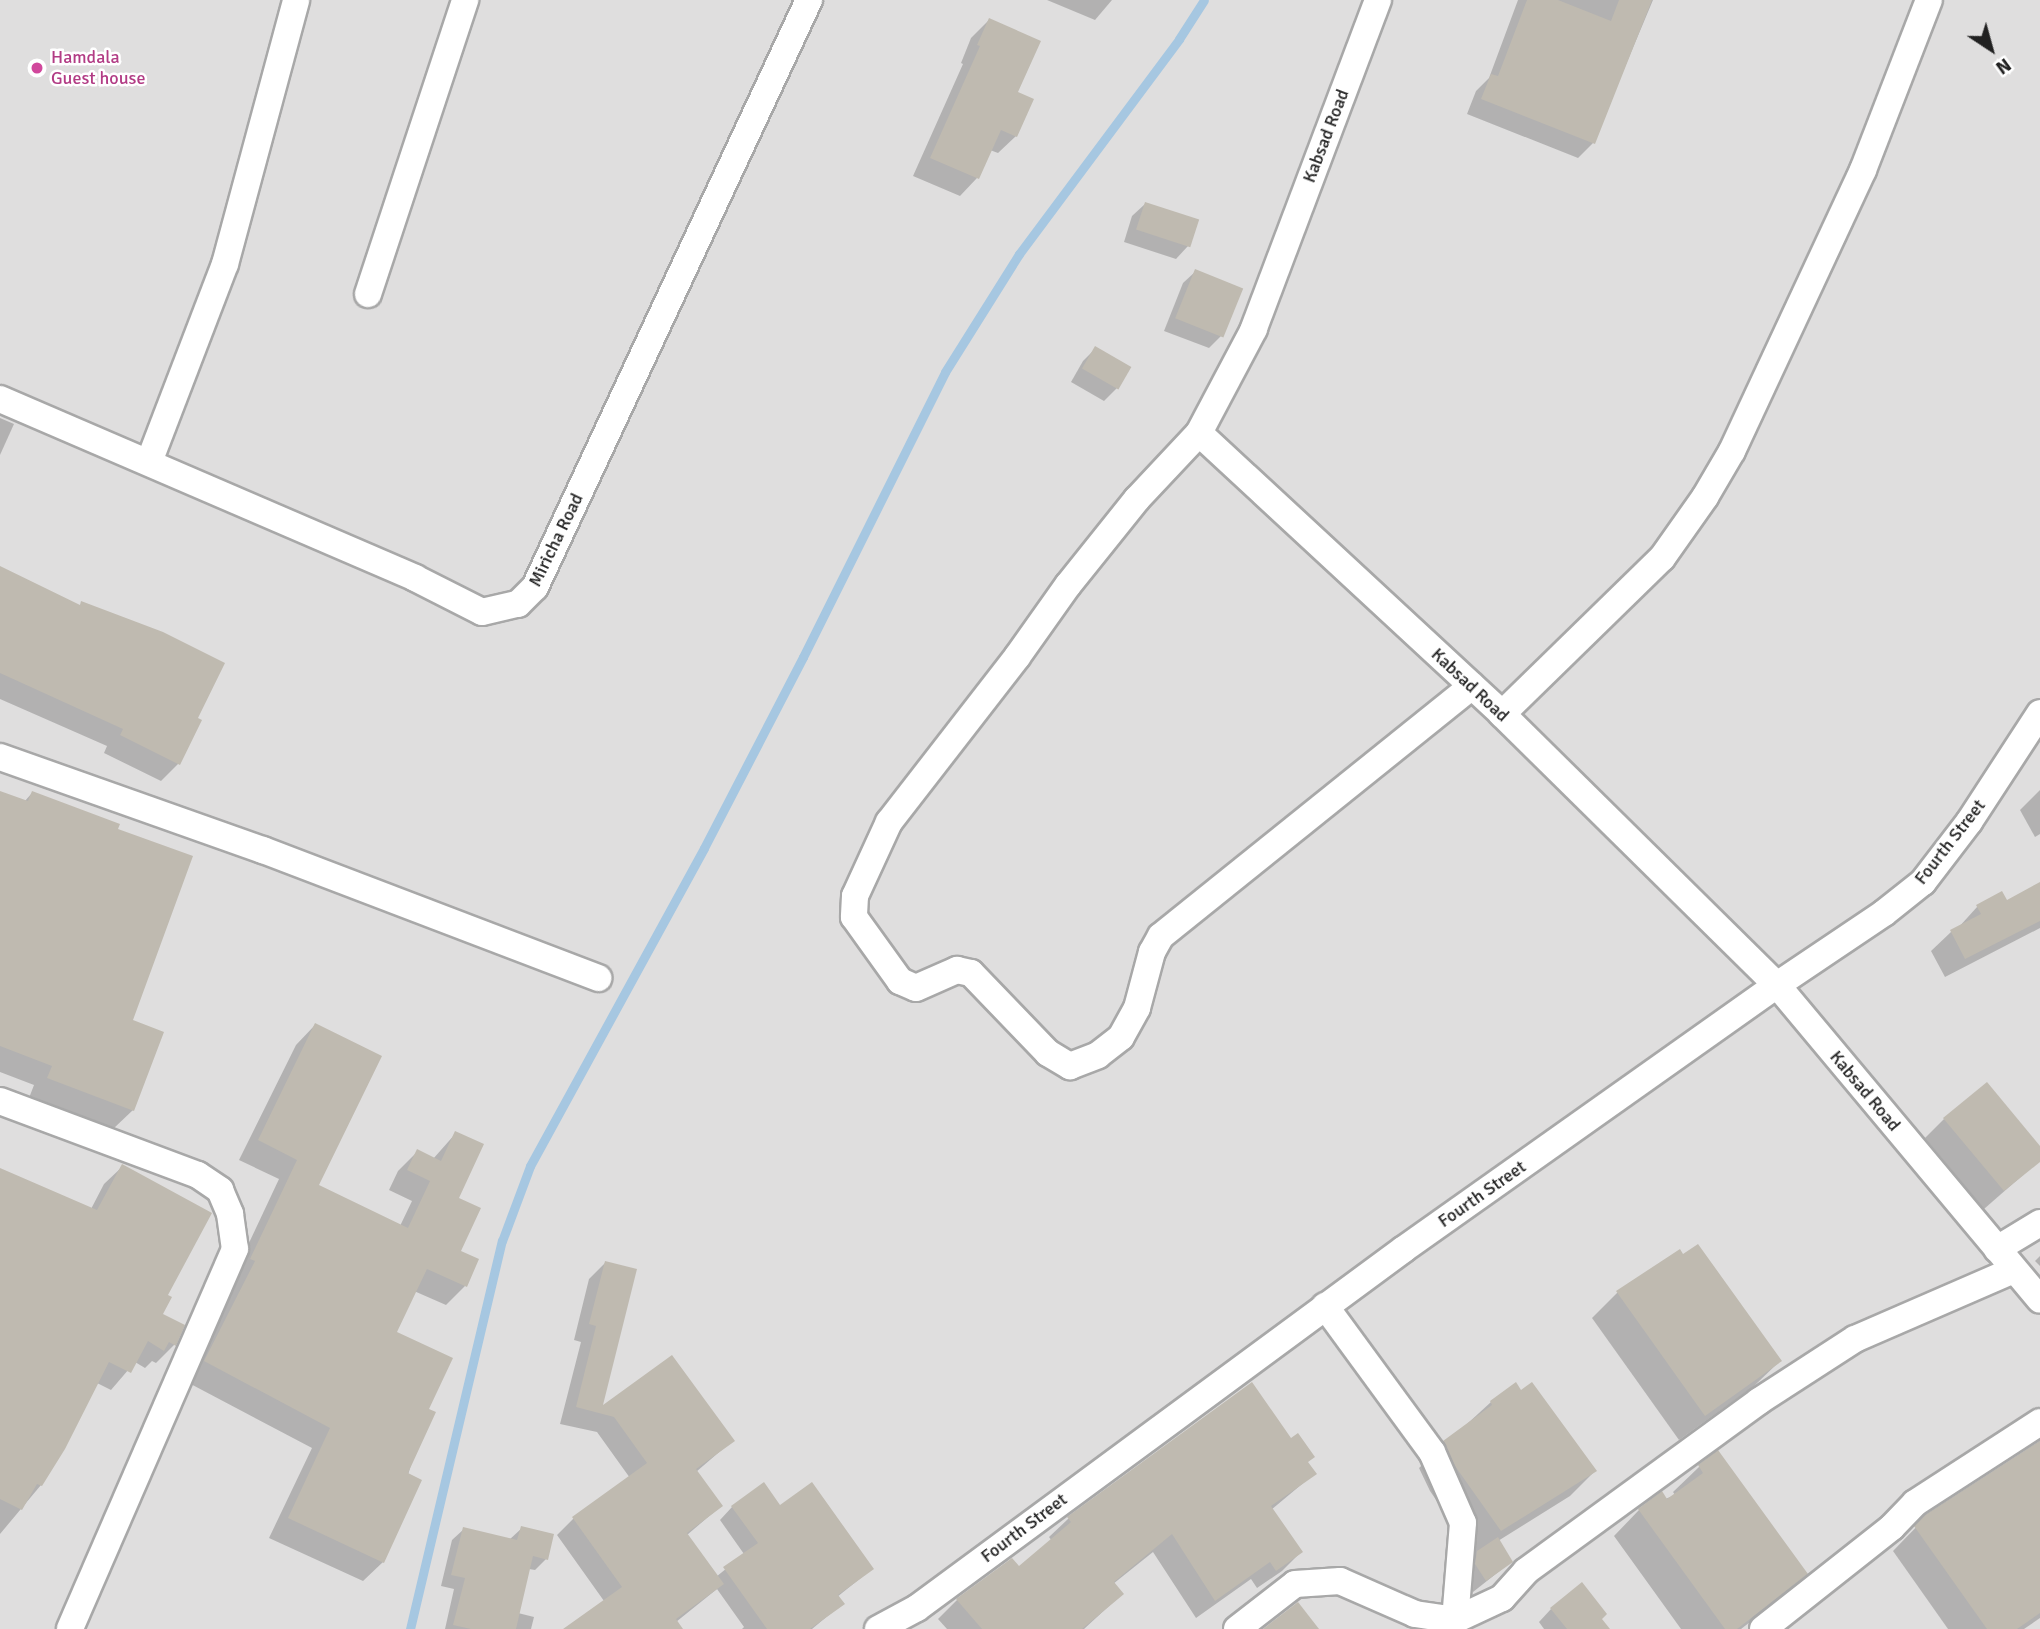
<!DOCTYPE html>
<style>
body{margin:0}
#map{position:relative;width:2040px;height:1629px;overflow:hidden;background:#f2f0e7;font-family:Signika,sans-serif}
div>[style]{position:absolute}
[style*='--x']{left:calc(var(--x)*1px);top:calc(var(--y)*1px);width:calc(var(--w)*1px);rotate:calc(var(--a)*1deg)}
.residential>*{inset:0;background:#dfdede;transform-origin:0 0}
.shadow>*{inset:0;background:#0003}
.stream>*{height:9px;margin:-4.5px;padding:0 4.5px;transform-origin:4.5px;border-radius:4.5px;background:#a6c7e1}
.building>*{inset:0;background:#bfbab0;transform-origin:0 0}
.roads{filter:drop-shadow(2px 0 #a8a8a8) drop-shadow(-2px 0 #a8a8a8) drop-shadow(0 2px #a8a8a8) drop-shadow(0 -2px #a8a8a8)}
.street>*{height:26px;margin:-13px;padding:0 13px;transform-origin:13px;border-radius:13px;background:#fff}
.dots>*{width:19px;height:19px;translate:-50% -50%;box-sizing:border-box;border:4px solid #fff;border-radius:50%}
span{translate:-50% -50%;white-space:nowrap;text-align:center;line-height:1.15;-webkit-text-stroke:5px #fff;paint-order:stroke}
.hotel-label{font-size:18px;color:#b23c85}
.left{translate:0 -50%;text-align:left}
.street-label{font-size:18px;color:#212121}
.north{position:absolute;left:1956px;top:14px;width:70px;height:70px;-webkit-text-stroke:5px #fff;paint-order:stroke;rotate:144deg;font-size:19px;font-weight:700;line-height:28px;text-align:center;color:#212121}
.north::after{content:'';display:block;margin:auto;width:24px;height:32px;background:#212121;clip-path:polygon(50% 0,100% 100%,50% 72%,0 100%)}
</style>
<div id="map">
<div class="residential">
<i style="left:0;top:0;width:2040px;height:1629px"></i>
</div>
<div class="shadow">
<i style="clip-path:polygon(1047px 0,1112px 0,1095px 20px)"></i>
<i style="clip-path:polygon(1518px 0,1653px 0,1593px 143px,1578px 158px,1467px 114px,1476px 91px,1489px 78px)"></i>
<i style="clip-path:polygon(989px 20px,1016px 93px,1016px 136px,998px 153px,990px 150px,977px 178px,960px 196px,913px 176px,963px 64px,961px 63px,971px 38px)"></i>
<i style="clip-path:polygon(1145px 204px,1188px 246px,1176px 259px,1124px 242px,1132px 216px)"></i>
<i style="clip-path:polygon(1196px 271px,1221px 336px,1209px 348px,1164px 331px,1183px 283px)"></i>
<i style="clip-path:polygon(1096px 348px,1117px 388px,1104px 401px,1071px 382px,1083px 361px)"></i>
<i style="clip-path:polygon(0 418px,14px 424px,0 455px)"></i>
<i style="clip-path:polygon(0 568px,79px 606px,82px 603px,195px 719px,178px 764px,161px 781px,104px 753px,107px 746px,0 699px)"></i>
<i style="clip-path:polygon(2040px 790px,2040px 834px,2035px 837px,2020px 810px)"></i>
<i style="clip-path:polygon(0 793px,24px 802px,32px 793px,131px 1021px,133px 1110px,113px 1129px,29px 1098px,34px 1085px,0 1072px)"></i>
<i style="clip-path:polygon(2040px 884px,2040px 928px,1945px 977px,1931px 951px,1951px 932px,1958px 928px,1977px 907px,2001px 894px,2006px 902px)"></i>
<i style="clip-path:polygon(315px 1025px,317px 1186px,400px 1226px,412px 1201px,389px 1190px,398px 1171px,417px 1152px,433px 1159px,456px 1133px,459px 1252px,465px 1286px,446px 1305px,414px 1291px,395px 1333px,427px 1409px,383px 1562px,363px 1581px,269px 1538px,312px 1448px,185px 1381px,237px 1281px,232px 1279px,279px 1179px,239px 1160px,296px 1045px)"></i>
<i style="clip-path:polygon(1944px 1119px,2040px 1149px,2040px 1160px,1984px 1209px,1925px 1138px)"></i>
<i style="clip-path:polygon(123px 1166px,165px 1296px,161px 1314px,183px 1326px,174px 1345px,156px 1363px,152px 1361px,145px 1368px,135px 1362px,111px 1390px,97px 1383px,41px 1485px,0 1534px,0 1173px,91px 1209px,104px 1184px)"></i>
<i style="clip-path:polygon(1683px 1256px,1780px 1361px,1754px 1386px,1679px 1440px,1592px 1318px,1617px 1293px)"></i>
<i style="clip-path:polygon(2040px 1256px,2040px 1266px,2035px 1261px)"></i>
<i style="clip-path:polygon(605px 1263px,600px 1409px,732px 1441px,696px 1472px,721px 1506px,687px 1535px,716px 1577px,744px 1554px,720px 1520px,732px 1507px,780px 1508px,872px 1569px,837px 1597px,842px 1604px,812px 1629px,742px 1629px,744px 1627px,717px 1589px,676px 1622px,681px 1629px,569px 1629px,604px 1601px,557px 1535px,573px 1519px,630px 1478px,597px 1432px,560px 1424px,581px 1342px,574px 1340px,589px 1279px)"></i>
<i style="clip-path:polygon(1251px 1385px,1314px 1474px,1271px 1510px,1301px 1552px,1282px 1571px,1257px 1588px,1251px 1579px,1196px 1618px,1153px 1552px,1113px 1584px,1122px 1594px,1084px 1629px,947px 1629px,938px 1619px,957px 1600px,1012px 1560px,1018px 1568px,1052px 1541px,1049px 1537px,1068px 1519px)"></i>
<i style="clip-path:polygon(1521px 1392px,1595px 1471px,1570px 1496px,1498px 1541px,1511px 1562px,1473px 1592px,1463px 1577px,1464px 1565px,1474px 1555px,1430px 1491px,1419px 1468px,1491px 1402px)"></i>
<i style="clip-path:polygon(2040px 1441px,2040px 1618px,2024px 1629px,1948px 1629px,1893px 1551px,1926px 1517px)"></i>
<i style="clip-path:polygon(1718px 1453px,1805px 1573px,1780px 1599px,1741px 1629px,1681px 1629px,1614px 1536px,1639px 1510px,1675px 1495px,1673px 1492px,1699px 1467px)"></i>
<i style="clip-path:polygon(522px 1528px,546px 1559px,535px 1570px,529px 1569px,518px 1613px,534px 1617px,531px 1629px,445px 1629px,454px 1589px,441px 1586px,452px 1540px,464px 1529px,509px 1540px)"></i>
<i style="clip-path:polygon(1551px 1609px,1600px 1619px,1608px 1629px,1544px 1629px,1539px 1622px)"></i>
</div>
<div class="stream">
<i style="--x:410;--y:1629;--w:399;--a:-76.7"></i>
<i style="--x:502;--y:1241;--w:80;--a:-69.5"></i>
<i style="--x:530;--y:1166;--w:362;--a:-61.3"></i>
<i style="--x:704;--y:848;--w:215;--a:-62.6"></i>
<i style="--x:803;--y:657;--w:318;--a:-63.5"></i>
<i style="--x:945;--y:372;--w:139;--a:-57.9"></i>
<i style="--x:1019;--y:254;--w:268;--a:-53.3"></i>
<i style="--x:1179;--y:39;--w:46;--a:-57.3"></i>
</div>
<div class="building">
<i style="clip-path:polygon(1527px 0,1558px 0,1611px 21px,1619px 0,1652px 0,1595px 144px,1481px 99px,1491px 74px,1498px 76px)"></i>
<i style="clip-path:polygon(989px 18px,1041px 41px,1018px 92px,1034px 99px,1017px 137px,1001px 130px,979px 179px,930px 158px,980px 46px,977px 45px)"></i>
<i style="left:1145px;top:202px;width:57px;height:29px;rotate:18deg"></i>
<i style="left:1195px;top:269px;width:52px;height:53px;rotate:22deg"></i>
<i style="left:1095px;top:346px;width:42px;height:26px;rotate:30deg"></i>
<i style="clip-path:polygon(0 566px,80px 605px,81px 601px,163px 632px,225px 663px,198px 718px,202px 720px,180px 765px,120px 735px,123px 729px,0 673px)"></i>
<i style="clip-path:polygon(0 791px,28px 801px,32px 791px,120px 824px,118px 829px,193px 856px,133px 1020px,164px 1032px,134px 1111px,47px 1078px,52px 1066px,0 1046px)"></i>
<i style="clip-path:polygon(2040px 882px,2040px 921px,1965px 959px,1950px 930px,1981px 914px,1976px 905px,2002px 891px,2007px 900px)"></i>
<i style="clip-path:polygon(315px 1023px,382px 1056px,319px 1185px,408px 1228px,430px 1181px,407px 1170px,417px 1149px,441px 1161px,455px 1131px,484px 1144px,459px 1198px,481px 1208px,461px 1251px,479px 1259px,467px 1287px,427px 1269px,397px 1332px,453px 1358px,429px 1409px,436px 1412px,408px 1473px,422px 1480px,384px 1563px,288px 1518px,330px 1428px,204px 1361px,255px 1261px,250px 1259px,297px 1160px,258px 1140px)"></i>
<i style="clip-path:polygon(1987px 1082px,2040px 1146px,2040px 1162px,2004px 1191px,1943px 1118px)"></i>
<i style="clip-path:polygon(122px 1164px,212px 1213px,168px 1295px,172px 1297px,163px 1314px,185px 1325px,176px 1346px,169px 1342px,164px 1351px,148px 1341px,131px 1373px,109px 1362px,65px 1449px,42px 1486px,37px 1484px,22px 1510px,0 1499px,0 1168px,97px 1210px)"></i>
<i style="clip-path:polygon(1698px 1244px,1782px 1361px,1705px 1416px,1616px 1291px,1680px 1249px,1683px 1254px)"></i>
<i style="clip-path:polygon(605px 1261px,637px 1269px,603px 1405px,672px 1355px,735px 1441px,696px 1469px,723px 1506px,687px 1533px,724px 1584px,676px 1619px,683px 1629px,563px 1629px,622px 1587px,572px 1517px,647px 1463px,614px 1417px,576px 1407px,596px 1326px,589px 1324px)"></i>
<i style="clip-path:polygon(1252px 1382px,1291px 1438px,1298px 1433px,1315px 1457px,1308px 1462px,1317px 1474px,1271px 1506px,1303px 1552px,1276px 1571px,1270px 1562px,1215px 1601px,1172px 1534px,1114px 1582px,1124px 1594px,1082px 1629px,982px 1629px,956px 1599px,1012px 1558px,1019px 1566px,1071px 1522px,1067px 1517px)"></i>
<i style="clip-path:polygon(1516px 1382px,1521px 1390px,1532px 1382px,1597px 1471px,1501px 1531px,1455px 1466px,1443px 1441px,1492px 1405px,1490px 1401px)"></i>
<i style="clip-path:polygon(2040px 1441px,2040px 1613px,2017px 1629px,1987px 1629px,1914px 1526px,1925px 1515px)"></i>
<i style="clip-path:polygon(1718px 1450px,1808px 1574px,1737px 1629px,1725px 1629px,1638px 1509px,1662px 1491px,1667px 1499px,1703px 1473px,1698px 1465px)"></i>
<i style="clip-path:polygon(764px 1482px,780px 1505px,812px 1482px,874px 1569px,838px 1595px,845px 1604px,810px 1629px,767px 1629px,723px 1567px,758px 1543px,731px 1506px)"></i>
<i style="clip-path:polygon(521px 1526px,554px 1534px,548px 1560px,533px 1556px,516px 1629px,471px 1629px,453px 1625px,465px 1578px,451px 1575px,463px 1527px,517px 1540px)"></i>
<i style="clip-path:polygon(1498px 1537px,1513px 1562px,1486px 1581px,1475px 1564px,1477px 1551px)"></i>
<i style="clip-path:polygon(1582px 1582px,1607px 1614px,1602px 1619px,1610px 1629px,1567px 1629px,1550px 1608px)"></i>
<i style="clip-path:polygon(1298px 1602px,1319px 1629px,1263px 1629px)"></i>
</div>
<div class="roads">
<div class="street">
<i style="--x:1378;--y:0;--w:352;--a:110.7"></i>
<i style="--x:1254;--y:329;--w:118;--a:117.9"></i>
<i style="--x:1199;--y:433;--w:413;--a:42.8"></i>
<i style="--x:1502;--y:714;--w:386;--a:44.6"></i>
<i style="--x:1777;--y:985;--w:410;--a:50.1"></i>
<i style="--x:368;--y:294;--w:310;--a:-71.7"></i>
<i style="--x:0;--y:399;--w:452;--a:23.3"></i>
<i style="--x:415;--y:578;--w:75;--a:26.9"></i>
<i style="--x:482;--y:612;--w:37;--a:-13"></i>
<i style="--x:518;--y:604;--w:24;--a:-45"></i>
<i style="--x:535;--y:587;--w:648;--a:-64.98"></i>
<i style="--x:1199;--y:433;--w:91;--a:133.2"></i>
<i style="--x:1137;--y:499;--w:110;--a:128.7"></i>
<i style="--x:1068;--y:585;--w:88;--a:125.3"></i>
<i style="--x:1017;--y:657;--w:209;--a:127.8"></i>
<i style="--x:889;--y:822;--w:81;--a:114.7"></i>
<i style="--x:855;--y:896;--w:21;--a:93"></i>
<i style="--x:854;--y:917;--w:79;--a:54.3"></i>
<i style="--x:900;--y:981;--w:17;--a:24"></i>
<i style="--x:916;--y:988;--w:45;--a:-23.7"></i>
<i style="--x:957;--y:970;--w:14;--a:12"></i>
<i style="--x:971;--y:973;--w:111;--a:46.1"></i>
<i style="--x:1048;--y:1053;--w:26;--a:31"></i>
<i style="--x:1070;--y:1066;--w:30;--a:-21"></i>
<i style="--x:1098;--y:1055;--w:29;--a:-38"></i>
<i style="--x:1121;--y:1037;--w:33;--a:-61"></i>
<i style="--x:1137;--y:1008;--w:58;--a:-75"></i>
<i style="--x:1152;--y:952;--w:18;--a:-61"></i>
<i style="--x:1161;--y:936;--w:399;--a:-38.8"></i>
<i style="--x:149;--y:462;--w:212;--a:-69"></i>
<i style="--x:225;--y:264;--w:273;--a:-74.9"></i>
<i style="--x:1502;--y:714;--w:223;--a:-44.3"></i>
<i style="--x:1662;--y:558;--w:75;--a:-54.8"></i>
<i style="--x:1705;--y:497;--w:53;--a:-59.6"></i>
<i style="--x:1732;--y:451;--w:310;--a:-65"></i>
<i style="--x:1863;--y:170;--w:182;--a:-68.8"></i>
<i style="--x:0;--y:757;--w:279;--a:19.5"></i>
<i style="--x:263;--y:850;--w:359;--a:20.9"></i>
<i style="--x:0;--y:1101;--w:211;--a:20.5"></i>
<i style="--x:198;--y:1175;--w:27;--a:34"></i>
<i style="--x:220;--y:1190;--w:26;--a:67"></i>
<i style="--x:230;--y:1214;--w:35;--a:82"></i>
<i style="--x:235;--y:1249;--w:414;--a:113.5"></i>
<i style="--x:1997;--y:1249;--w:50;--a:-31.2"></i>
<i style="--x:1325;--y:1306;--w:181;--a:53.8"></i>
<i style="--x:1432;--y:1452;--w:77;--a:66.4"></i>
<i style="--x:1463;--y:1523;--w:97;--a:94.7"></i>
<i style="--x:878;--y:1629;--w:44;--a:-28.3"></i>
<i style="--x:917;--y:1608;--w:605;--a:-36.4"></i>
<i style="--x:1404;--y:1249;--w:457;--a:-35.3"></i>
<i style="--x:1777;--y:985;--w:129;--a:-33.9"></i>
<i style="--x:1884;--y:913;--w:50;--a:-38.5"></i>
<i style="--x:1923;--y:882;--w:76;--a:-52.5"></i>
<i style="--x:1969;--y:822;--w:130;--a:-56.9"></i>
<i style="--x:1237;--y:1629;--w:73;--a:-37.8"></i>
<i style="--x:1295;--y:1584;--w:45;--a:-3.8"></i>
<i style="--x:1340;--y:1581;--w:82;--a:23.7"></i>
<i style="--x:1415;--y:1614;--w:40;--a:8.5"></i>
<i style="--x:1455;--y:1620;--w:52;--a:-25.1"></i>
<i style="--x:1502;--y:1598;--w:36;--a:-48"></i>
<i style="--x:1526;--y:1571;--w:288;--a:-36.1"></i>
<i style="--x:1759;--y:1401;--w:114;--a:-32.9"></i>
<i style="--x:1855;--y:1339;--w:173;--a:-23.5"></i>
<i style="--x:1763;--y:1629;--w:164;--a:-38.3"></i>
<i style="--x:1892;--y:1527;--w:33;--a:-46"></i>
<i style="--x:1915;--y:1503;--w:149;--a:-32.9"></i>
</div>
</div>
<div class="dots">
<i style="left:37px;top:68px;background:#d1479c"></i>
</div>
<div class="hotel-label">
<span class="left" style="left:51px;top:68px">Hamdala<br>Guest house</span>
</div>
<div class="street-label">
<span style="left:1326px;top:136px;rotate:-69deg">Kabsad Road</span>
<span style="left:556px;top:540px;rotate:-64deg">Miricha Road</span>
<span style="left:1470px;top:685px;rotate:43deg">Kabsad Road</span>
<span style="left:1950px;top:842px;rotate:-52deg">Fourth Street</span>
<span style="left:1865px;top:1091px;rotate:50deg">Kabsad Road</span>
<span style="left:1482px;top:1194px;rotate:-35deg">Fourth Street</span>
<span style="left:1024px;top:1528px;rotate:-37deg">Fourth Street</span>
</div>
<div class="north">N</div>
</div>
